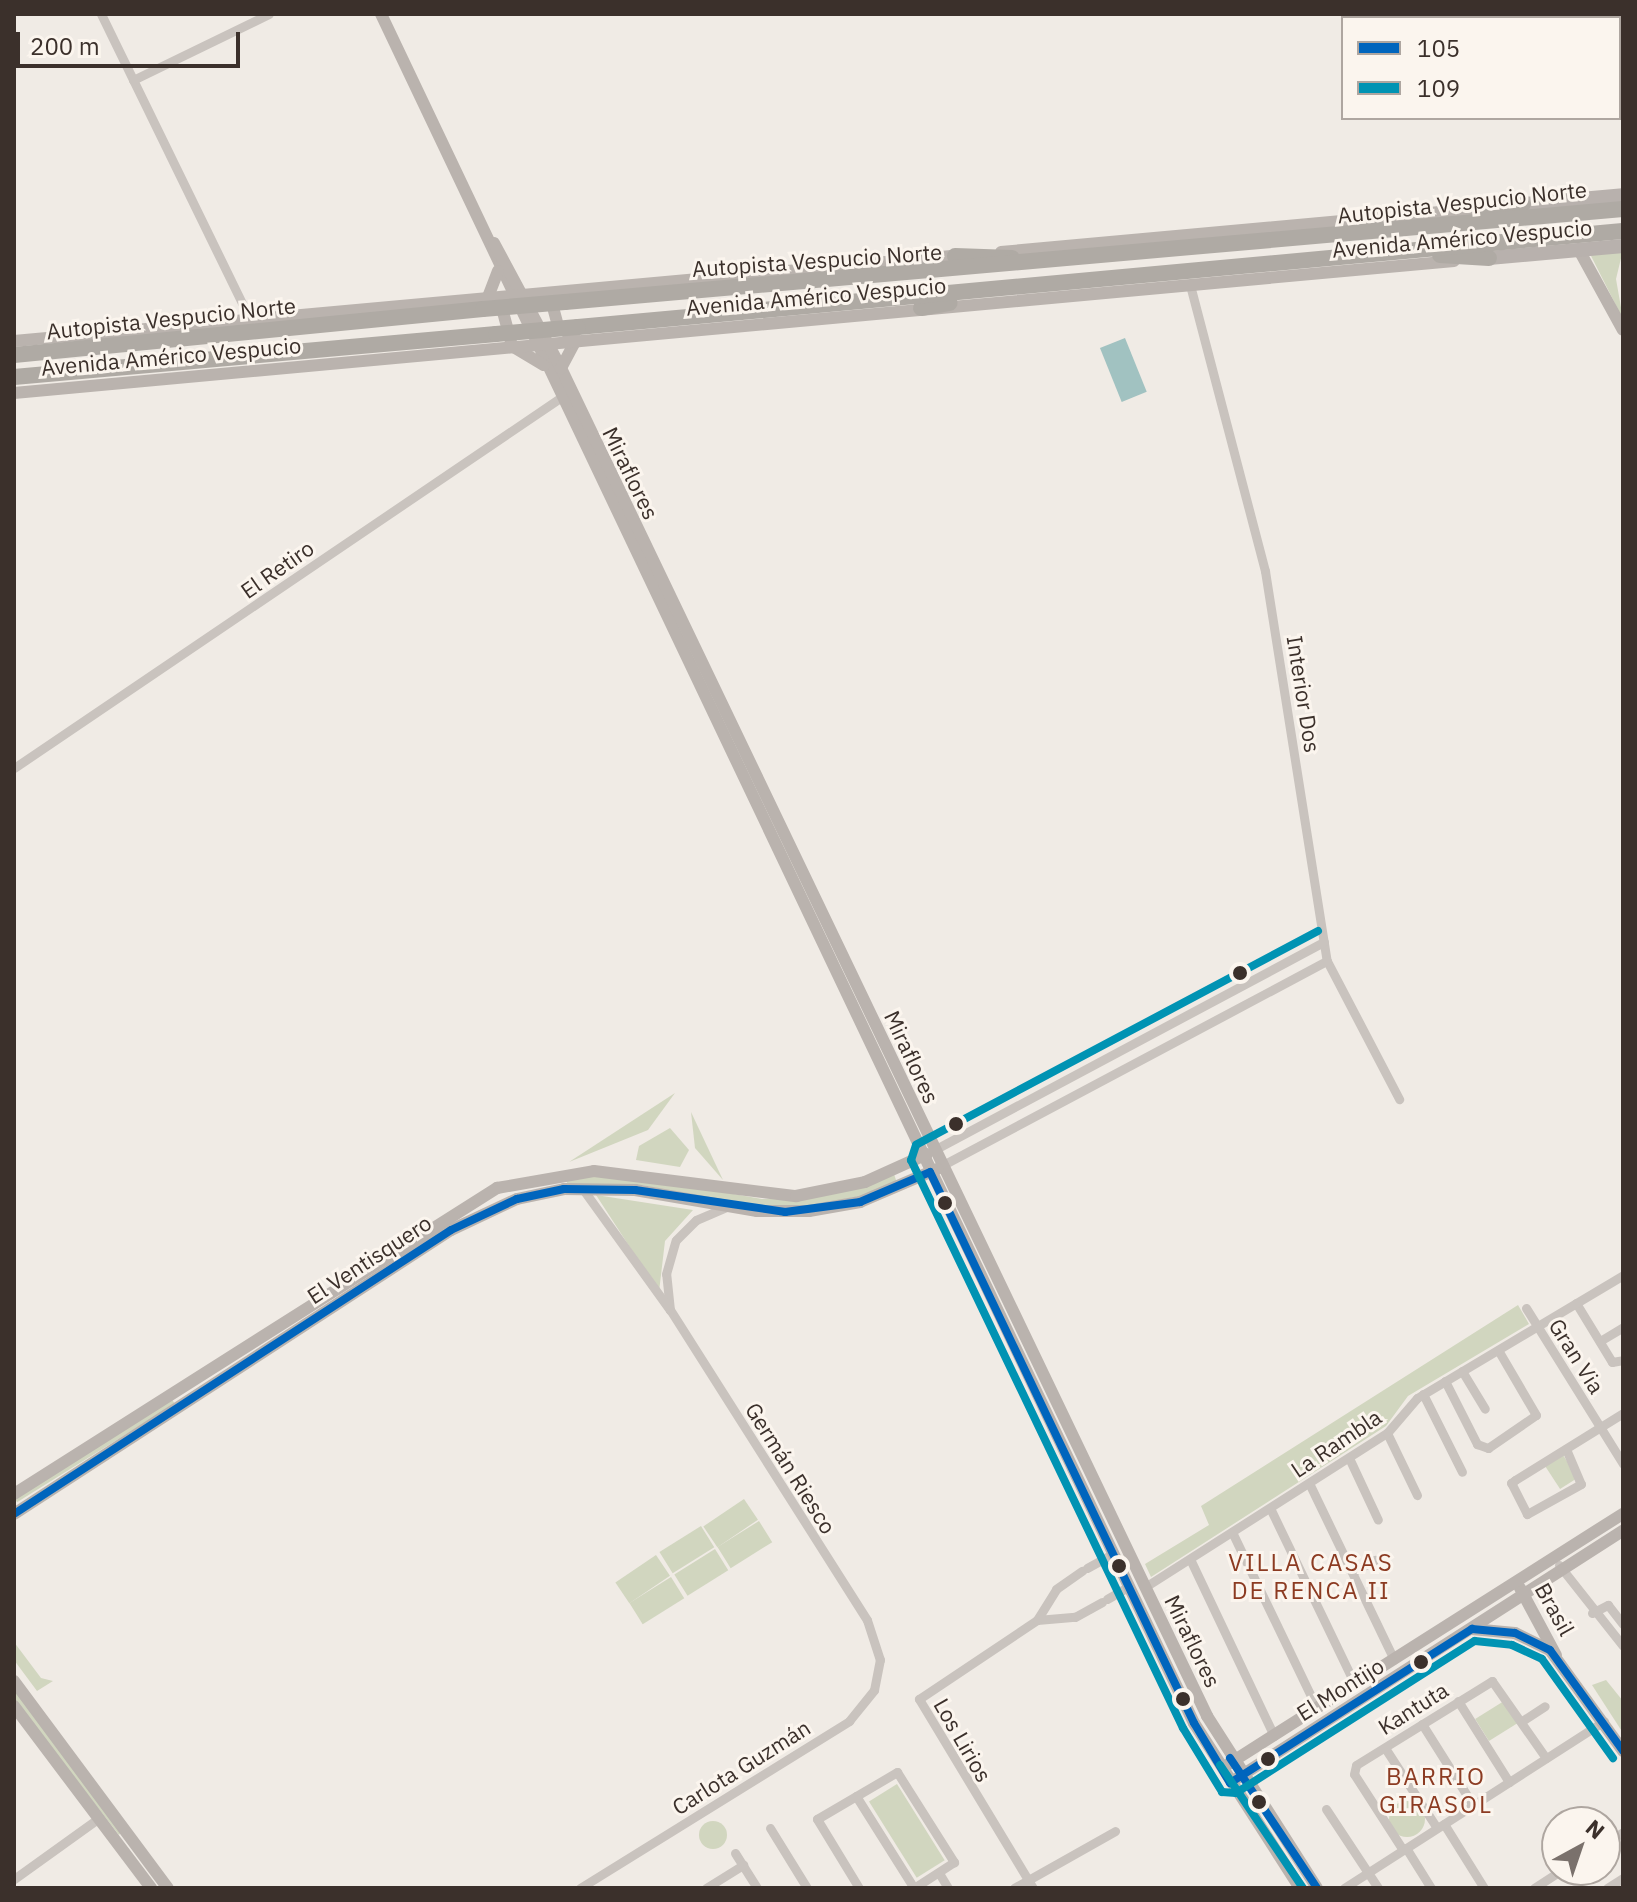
<!DOCTYPE html>
<meta charset="utf-8">
<style>
body{margin:0}
#map{position:relative;width:1637px;height:1902px;overflow:hidden;background:#f0ebe5;font-family:"IBM Plex Sans",sans-serif}
div>[style]{position:absolute}
[style*='--x']{left:calc(var(--x)*1px);top:calc(var(--y)*1px);width:calc(var(--w)*1px);rotate:calc(var(--a)*1deg)}
.green>*{inset:0;background:#d1d6bf;transform-origin:0 0}
.round{border-radius:50%}
.water>*{inset:0;background:#a1c2c1;transform-origin:0 0}
.street>*{height:9px;margin:-4.5px;padding:0 4.5px;transform-origin:4.5px;border-radius:4.5px;background:#c9c3be}
.secondary>*{height:12px;margin:-6px;padding:0 6px;transform-origin:6px;border-radius:6px;background:#bab3ae}
.primary>*{height:14px;margin:-7px;padding:0 7px;transform-origin:7px;border-radius:7px;background:#b8b1ad}
.highway>*{height:16px;margin:-8px;padding:0 8px;transform-origin:8px;border-radius:8px;background:#afaaa4}
.highway-bridge>*{height:16px;margin:-8px;padding:0 8px;transform-origin:8px;border-radius:8px;background:#afaaa4}
.bus-1>*{height:8px;margin:-4px;padding:0 4px;transform-origin:4px;border-radius:4px;background:#0065bd}
.bus-2>*{height:8px;margin:-4px;padding:0 4px;transform-origin:4px;border-radius:4px;background:#0093b3}
.dots>*{width:22px;height:22px;translate:-50% -50%;box-sizing:border-box;border:4px solid #fbf5ee;border-radius:50%}
span{translate:-50% -50%;white-space:nowrap;text-align:center;line-height:1.15;-webkit-text-stroke:6px #fbf5ee;paint-order:stroke}
.street-label{font-size:22px;color:#3b302b}
.neighbourhood-label{font-size:24px;color:#8c3b22;letter-spacing:2px}
.frame{position:absolute;inset:0;border:16px solid #3b302b;pointer-events:none}
.legend{position:absolute;left:1341px;top:16px;width:280px;height:104px;box-sizing:border-box;background:#fbf5ee;border:2px solid #aea6a0;margin:0;padding:10px 14px;list-style:none;font-size:24px;color:#3b302b}
.legend li{display:flex;align-items:center;gap:16px;height:40px}
.legend b{width:40px;border:2px solid #aea6a0}
.north{position:absolute;left:1541px;top:1806px;width:80px;height:80px;box-sizing:border-box;background:#fbf5ee;border:2px solid #aea6a0;border-radius:50%;rotate:40deg;font-size:22px;font-weight:700;line-height:32px;text-align:center;color:#3b302b}
.north::after{content:'';display:block;margin:auto;width:28px;height:36px;background:#7a716c;clip-path:polygon(50% 0,100% 100%,50% 72%,0 100%)}
.scale{position:absolute;left:16px;top:32px;width:224px;height:36px;box-sizing:border-box;border:4px solid #3b302b;border-top:0;padding-left:10px;font-size:24px;line-height:28px;white-space:nowrap;color:#3b302b;-webkit-text-stroke:6px #fbf5ee;paint-order:stroke}
</style>
<div id="map">
<div class="green">
<i style="clip-path:polygon(1623px 250px,1616px 279px,1623px 319px,1589px 252px)"></i>
<i style="clip-path:polygon(675px 1093px,648px 1130px,569px 1162px)"></i>
<i style="clip-path:polygon(691px 1112px,723px 1180px,695px 1148px)"></i>
<i style="clip-path:polygon(670px 1128px,689px 1150px,680px 1167px,636px 1160px,639px 1146px)"></i>
<i style="clip-path:polygon(894px 1174px,897px 1183px,861px 1196px,801px 1207px,735px 1204px,642px 1185px,567px 1184px,566px 1175px,643px 1178px,762px 1199px,798px 1198px)"></i>
<i style="clip-path:polygon(596px 1195px,693px 1210px,665px 1241px,659px 1292px)"></i>
<i style="clip-path:polygon(1518px 1305px,1529px 1324px,1408px 1396px,1386px 1426px,1151px 1577px,1145px 1564px,1209px 1525px,1201px 1506px)"></i>
<i style="left:170px;top:1396px;width:9px;height:186px;rotate:58deg"></i>
<i style="left:1563px;top:1455px;width:27px;height:21px;rotate:57deg"></i>
<i style="left:744px;top:1499px;width:25px;height:49px;rotate:56deg"></i>
<i style="left:759px;top:1521px;width:25px;height:49px;rotate:58deg"></i>
<i style="left:701px;top:1526px;width:25px;height:49px;rotate:58deg"></i>
<i style="left:715px;top:1549px;width:25px;height:48px;rotate:58deg"></i>
<i style="left:656px;top:1555px;width:25px;height:49px;rotate:56deg"></i>
<i style="left:671px;top:1577px;width:25px;height:49px;rotate:58deg"></i>
<i style="clip-path:polygon(14px 1642px,41px 1678px,53px 1681px,37px 1691px,14px 1660px)"></i>
<i style="clip-path:polygon(1606px 1680px,1623px 1701px,1623px 1733px,1592px 1685px)"></i>
<i style="clip-path:polygon(14px 1687px,121px 1832px,119px 1835px,14px 1700px)"></i>
<i style="left:1504px;top:1701px;width:26px;height:34px;rotate:58deg"></i>
<i style="left:897px;top:1784px;width:90px;height:33px;rotate:58deg"></i>
<i class="round" style="left:1389px;top:1801px;width:36px;height:36px"></i>
<i class="round" style="left:699px;top:1821px;width:28px;height:28px"></i>
</div>
<div class="water">
<i style="left:1125px;top:338px;width:58px;height:27px;rotate:68deg"></i>
</div>
<div class="street">
<i style="--x:101;--y:14;--w:342;--a:64"></i>
<i style="--x:133;--y:80;--w:151;--a:-25.9"></i>
<i style="--x:1190;--y:285;--w:296;--a:75.3"></i>
<i style="--x:1265;--y:571;--w:395;--a:81"></i>
<i style="--x:1327;--y:961;--w:156;--a:62.4"></i>
<i style="--x:14;--y:768;--w:660;--a:-34.12"></i>
<i style="--x:934;--y:1150;--w:442;--a:-28.1"></i>
<i style="--x:941;--y:1166;--w:437;--a:-28"></i>
<i style="--x:1576;--y:1303;--w:69;--a:58.6"></i>
<i style="--x:1612;--y:1362;--w:11;--a:-10"></i>
<i style="--x:1526;--y:1308;--w:184;--a:58.1"></i>
<i style="--x:670;--y:1310;--w:36;--a:-96"></i>
<i style="--x:666;--y:1274;--w:35;--a:-74"></i>
<i style="--x:676;--y:1240;--w:28;--a:-45"></i>
<i style="--x:696;--y:1220;--w:34;--a:-23"></i>
<i style="--x:1600;--y:1341;--w:27;--a:-31"></i>
<i style="--x:1462;--y:1371;--w:44;--a:58.8"></i>
<i style="--x:1445;--y:1381;--w:71;--a:63.1"></i>
<i style="--x:1477;--y:1444;--w:12;--a:20"></i>
<i style="--x:1488;--y:1448;--w:58;--a:-34.5"></i>
<i style="--x:1536;--y:1415;--w:75;--a:-120.3"></i>
<i style="--x:1423;--y:1394;--w:87;--a:63.4"></i>
<i style="--x:1387;--y:1433;--w:69;--a:64.2"></i>
<i style="--x:1566;--y:1449;--w:38;--a:67"></i>
<i style="--x:1581;--y:1484;--w:62;--a:150.9"></i>
<i style="--x:1527;--y:1514;--w:35;--a:-117"></i>
<i style="--x:1511;--y:1483;--w:5;--a:-37"></i>
<i style="--x:1515;--y:1480;--w:127;--a:-31.8"></i>
<i style="--x:1349;--y:1458;--w:68;--a:64.9"></i>
<i style="--x:1309;--y:1483;--w:196;--a:64.3"></i>
<i style="--x:1270;--y:1508;--w:196;--a:64.3"></i>
<i style="--x:1232;--y:1532;--w:196;--a:64.3"></i>
<i style="--x:1190;--y:1559;--w:196;--a:64.6"></i>
<i style="--x:1559;--y:1565;--w:103;--a:51.7"></i>
<i style="--x:1087;--y:1568;--w:29;--a:-29"></i>
<i style="--x:1352;--y:1572;--w:26;--a:-28"></i>
<i style="--x:1145;--y:1587;--w:287;--a:-32.5"></i>
<i style="--x:1387;--y:1433;--w:46;--a:-49.4"></i>
<i style="--x:1417;--y:1398;--w:240;--a:-30.8"></i>
<i style="--x:1107;--y:1599;--w:24;--a:-30"></i>
<i style="--x:1592;--y:1613;--w:18;--a:-27"></i>
<i style="--x:1608;--y:1605;--w:24;--a:52"></i>
<i style="--x:1037;--y:1620;--w:38;--a:-5"></i>
<i style="--x:1075;--y:1617;--w:31;--a:-29"></i>
<i style="--x:1458;--y:1701;--w:96;--a:57.8"></i>
<i style="--x:1522;--y:1721;--w:27;--a:-33"></i>
<i style="--x:1422;--y:1724;--w:96;--a:57.8"></i>
<i style="--x:1385;--y:1748;--w:95;--a:57"></i>
<i style="--x:856;--y:1796;--w:109;--a:57.8"></i>
<i style="--x:1326;--y:1809;--w:95;--a:56.6"></i>
<i style="--x:1444;--y:1824;--w:75;--a:58"></i>
<i style="--x:770;--y:1828;--w:70;--a:58.3"></i>
<i style="--x:1605;--y:1843;--w:21;--a:-31"></i>
<i style="--x:1406;--y:1848;--w:47;--a:58"></i>
<i style="--x:1403;--y:1850;--w:90;--a:-122.8"></i>
<i style="--x:1354;--y:1774;--w:9;--a:-77"></i>
<i style="--x:1356;--y:1765;--w:160;--a:-31.7"></i>
<i style="--x:1492;--y:1681;--w:94;--a:55"></i>
<i style="--x:735;--y:1853;--w:41;--a:57.8"></i>
<i style="--x:939;--y:1873;--w:17;--a:59"></i>
<i style="--x:14;--y:1879;--w:105;--a:-35.7"></i>
<i style="--x:580;--y:1888;--w:317;--a:-31.8"></i>
<i style="--x:849;--y:1721;--w:40;--a:-51"></i>
<i style="--x:874;--y:1690;--w:31;--a:-79"></i>
<i style="--x:880;--y:1660;--w:42;--a:-108"></i>
<i style="--x:867;--y:1620;--w:367;--a:-122.4"></i>
<i style="--x:670;--y:1310;--w:150;--a:-125.8"></i>
<i style="--x:706;--y:1888;--w:44;--a:-31.9"></i>
<i style="--x:859;--y:1888;--w:81;--a:-121.3"></i>
<i style="--x:817;--y:1819;--w:93;--a:-30.4"></i>
<i style="--x:897;--y:1772;--w:107;--a:57.7"></i>
<i style="--x:954;--y:1862;--w:48;--a:147"></i>
<i style="--x:1014;--y:1888;--w:116;--a:-29.4"></i>
<i style="--x:1033;--y:1888;--w:221;--a:-121.1"></i>
<i style="--x:919;--y:1699;--w:142;--a:-33.8"></i>
<i style="--x:1037;--y:1620;--w:36;--a:-58"></i>
<i style="--x:1056;--y:1589;--w:32;--a:-35"></i>
<i style="--x:1344;--y:1888;--w:309;--a:-32.7"></i>
<i style="--x:1534;--y:1888;--w:33;--a:-33"></i>
<i style="--x:1607;--y:1888;--w:19;--a:-32"></i>
</div>
<div class="secondary">
<i style="--x:381;--y:14;--w:1893;--a:64.56"></i>
<i style="--x:1194;--y:1723;--w:196;--a:57.3"></i>
<i style="--x:494;--y:243;--w:142;--a:61.8"></i>
<i style="--x:561;--y:368;--w:1495;--a:64.39"></i>
<i style="--x:1207;--y:1716;--w:204;--a:57.4"></i>
<i style="--x:1579;--y:250;--w:91;--a:61.2"></i>
<i style="--x:1001;--y:252;--w:493;--a:-5.2"></i>
<i style="--x:498;--y:271;--w:31;--a:111"></i>
<i style="--x:487;--y:300;--w:20;--a:37"></i>
<i style="--x:503;--y:312;--w:35;--a:75"></i>
<i style="--x:512;--y:346;--w:37;--a:31"></i>
<i style="--x:550;--y:296;--w:30;--a:75"></i>
<i style="--x:558;--y:325;--w:23;--a:40"></i>
<i style="--x:576;--y:340;--w:32;--a:118"></i>
<i style="--x:14;--y:341;--w:952;--a:-5.18"></i>
<i style="--x:14;--y:393;--w:1446;--a:-5.24"></i>
<i style="--x:14;--y:1494;--w:572;--a:-32.36"></i>
<i style="--x:497;--y:1188;--w:98;--a:-9.9"></i>
<i style="--x:594;--y:1171;--w:204;--a:7.1"></i>
<i style="--x:796;--y:1196;--w:70;--a:-11.5"></i>
<i style="--x:865;--y:1182;--w:68;--a:-24.3"></i>
<i style="--x:14;--y:1514;--w:521;--a:-33.02"></i>
<i style="--x:451;--y:1230;--w:73;--a:-25.2"></i>
<i style="--x:517;--y:1199;--w:48;--a:-12"></i>
<i style="--x:564;--y:1189;--w:71;--a:0.8"></i>
<i style="--x:635;--y:1190;--w:124;--a:9.8"></i>
<i style="--x:757;--y:1211;--w:52;--a:0"></i>
<i style="--x:809;--y:1211;--w:52;--a:-10"></i>
<i style="--x:860;--y:1202;--w:84;--a:-23.2"></i>
<i style="--x:1520;--y:1588;--w:76;--a:61.8"></i>
<i style="--x:1472;--y:1629;--w:43;--a:5.3"></i>
<i style="--x:1515;--y:1633;--w:39;--a:26"></i>
<i style="--x:1550;--y:1650;--w:125;--a:54.1"></i>
<i style="--x:14;--y:1681;--w:258;--a:53.4"></i>
<i style="--x:14;--y:1706;--w:228;--a:53"></i>
<i style="--x:1227;--y:1765;--w:469;--a:-32.4"></i>
<i style="--x:1236;--y:1779;--w:460;--a:-32.7"></i>
</div>
<div class="primary">
<i style="--x:1523;--y:204;--w:100;--a:-5.1"></i>
<i style="--x:1489;--y:258;--w:135;--a:-5.1"></i>
</div>
<div class="highway">
<i style="--x:1483;--y:214;--w:41;--a:-14"></i>
<i style="--x:1440;--y:255;--w:49;--a:3.5"></i>
<i style="--x:955;--y:256;--w:57;--a:2"></i>
<i style="--x:565;--y:302;--w:1062;--a:-5.02"></i>
<i style="--x:921;--y:308;--w:29;--a:-10"></i>
<i style="--x:578;--y:327;--w:1049;--a:-5.25"></i>
<i style="--x:14;--y:355;--w:471;--a:-5.6"></i>
<i style="--x:14;--y:377;--w:484;--a:-5.1"></i>
</div>
<div class="highway-bridge">
<i style="--x:483;--y:309;--w:82;--a:-4.9"></i>
<i style="--x:496;--y:334;--w:82;--a:-4.9"></i>
</div>
<div class="bus-1">
<i style="--x:14;--y:1514;--w:521;--a:-33.02"></i>
<i style="--x:451;--y:1230;--w:73;--a:-25.2"></i>
<i style="--x:517;--y:1199;--w:48;--a:-12"></i>
<i style="--x:564;--y:1189;--w:71;--a:0.8"></i>
<i style="--x:635;--y:1190;--w:152;--a:8.3"></i>
<i style="--x:785;--y:1212;--w:76;--a:-7.6"></i>
<i style="--x:860;--y:1202;--w:76;--a:-23.2"></i>
<i style="--x:930;--y:1172;--w:611;--a:64.4"></i>
<i style="--x:1194;--y:1723;--w:70;--a:59"></i>
<i style="--x:1230;--y:1783;--w:287;--a:-32.5"></i>
<i style="--x:1472;--y:1629;--w:43;--a:5.3"></i>
<i style="--x:1515;--y:1633;--w:39;--a:26"></i>
<i style="--x:1550;--y:1650;--w:125;--a:54.1"></i>
<i style="--x:1230;--y:1758;--w:156;--a:56.2"></i>
</div>
<div class="bus-2">
<i style="--x:1318;--y:931;--w:455;--a:152"></i>
<i style="--x:916;--y:1145;--w:16;--a:108"></i>
<i style="--x:911;--y:1160;--w:630;--a:64.41"></i>
<i style="--x:1183;--y:1728;--w:75;--a:58.6"></i>
<i style="--x:1222;--y:1792;--w:14;--a:4"></i>
<i style="--x:1236;--y:1793;--w:283;--a:-32.5"></i>
<i style="--x:1475;--y:1641;--w:37;--a:6"></i>
<i style="--x:1512;--y:1645;--w:33;--a:25"></i>
<i style="--x:1542;--y:1659;--w:122;--a:54.4"></i>
<i style="--x:1220;--y:1765;--w:148;--a:56"></i>
</div>
<div class="dots">
<i style="left:1240px;top:973px;background:#3b302b"></i>
<i style="left:956px;top:1124px;background:#3b302b"></i>
<i style="left:945px;top:1203px;background:#3b302b"></i>
<i style="left:1119px;top:1566px;background:#3b302b"></i>
<i style="left:1421px;top:1662px;background:#3b302b"></i>
<i style="left:1183px;top:1699px;background:#3b302b"></i>
<i style="left:1268px;top:1759px;background:#3b302b"></i>
<i style="left:1259px;top:1802px;background:#3b302b"></i>
</div>
<div class="street-label">
<span style="left:1462px;top:202px;rotate:-6deg">Autopista Vespucio Norte</span>
<span style="left:1462px;top:238px;rotate:-5deg">Avenida Américo Vespucio</span>
<span style="left:817px;top:260px;rotate:-4deg">Autopista Vespucio Norte</span>
<span style="left:816px;top:296px;rotate:-5deg">Avenida Américo Vespucio</span>
<span style="left:171px;top:318px;rotate:-6deg">Autopista Vespucio Norte</span>
<span style="left:171px;top:356px;rotate:-5deg">Avenida Américo Vespucio</span>
<span style="left:631px;top:473px;rotate:64deg">Miraflores</span>
<span style="left:277px;top:569px;rotate:-35deg">El Retiro</span>
<span style="left:1304px;top:694px;rotate:81deg">Interior Dos</span>
<span style="left:912px;top:1057px;rotate:65deg">Miraflores</span>
<span style="left:369px;top:1259px;rotate:-33deg">El Ventisquero</span>
<span style="left:1577px;top:1356px;rotate:58deg">Gran Via</span>
<span style="left:1336px;top:1443px;rotate:-34deg">La Rambla</span>
<span style="left:791px;top:1468px;rotate:58deg">Germán Riesco</span>
<span style="left:1555px;top:1609px;rotate:61deg">Brasil</span>
<span style="left:1193px;top:1641px;rotate:64deg">Miraflores</span>
<span style="left:1340px;top:1689px;rotate:-32deg">El Montijo</span>
<span style="left:1413px;top:1708px;rotate:-32deg">Kantuta</span>
<span style="left:963px;top:1740px;rotate:60deg">Los Lirios</span>
<span style="left:741px;top:1767px;rotate:-32deg">Carlota Guzmán</span>
</div>
<div class="neighbourhood-label">
<span style="left:1311px;top:1577px">VILLA CASAS<br>DE RENCA II</span>
<span style="left:1436px;top:1791px">BARRIO<br>GIRASOL</span>
</div>
<div class="frame"></div>
<ul class="legend">
<li><b style="height:10px;background:#0065bd"></b>105</li>
<li><b style="height:10px;background:#0093b3"></b>109</li>
</ul>
<div class="north">N</div>
<div class="scale">200 m</div>
</div>
